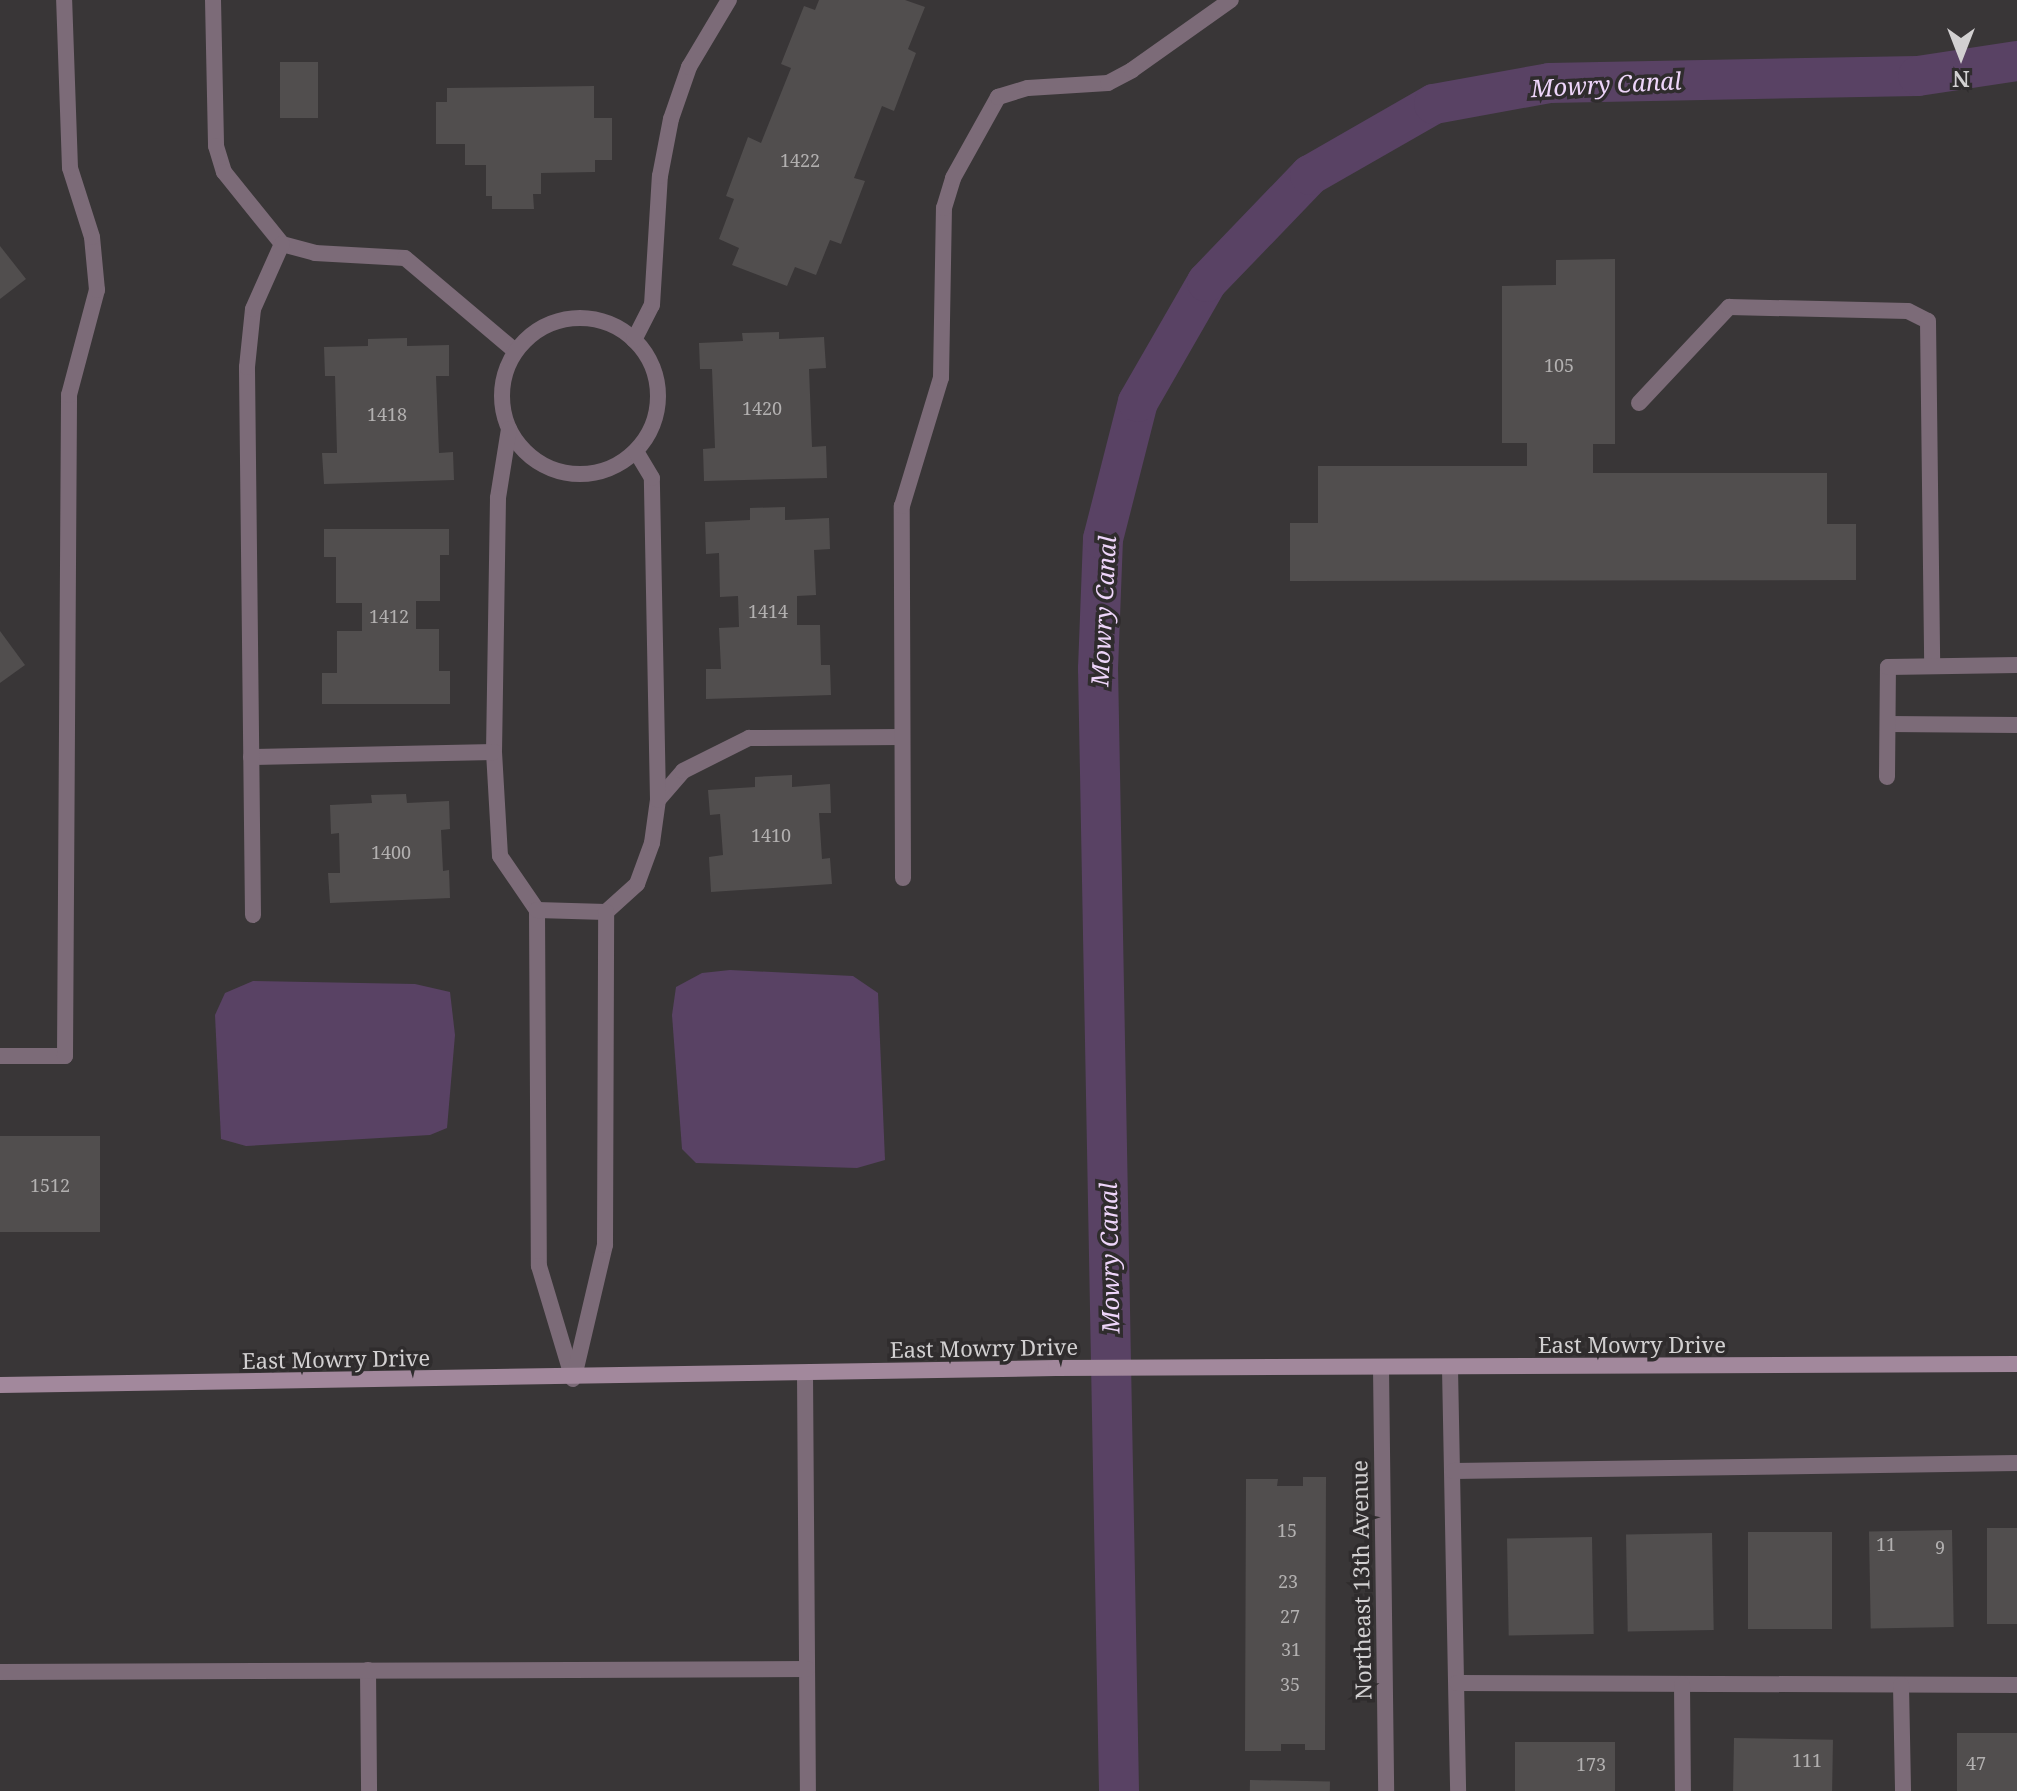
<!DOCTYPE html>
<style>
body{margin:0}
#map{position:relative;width:2017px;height:1791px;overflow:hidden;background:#393637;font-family:"Noto Serif",serif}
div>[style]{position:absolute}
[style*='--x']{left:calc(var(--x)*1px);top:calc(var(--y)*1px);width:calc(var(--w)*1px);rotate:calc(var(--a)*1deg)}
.water>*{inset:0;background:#594264}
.canal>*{height:40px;margin:-20px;padding:0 20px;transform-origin:20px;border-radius:20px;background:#594264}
.building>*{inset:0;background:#514e4e;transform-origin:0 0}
.lane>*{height:16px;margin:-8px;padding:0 8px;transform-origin:8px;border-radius:8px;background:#7c6b78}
.street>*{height:16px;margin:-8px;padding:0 8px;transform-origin:8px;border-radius:8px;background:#7c6b78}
.street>.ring{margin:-8px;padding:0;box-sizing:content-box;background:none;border:16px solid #7c6b78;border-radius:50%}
.secondary>*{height:16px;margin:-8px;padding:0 8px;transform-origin:8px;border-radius:8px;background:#a2889c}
span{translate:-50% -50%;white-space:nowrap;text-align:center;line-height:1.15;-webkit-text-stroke:7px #2f2c2d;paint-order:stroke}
.number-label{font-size:18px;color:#b2b0b0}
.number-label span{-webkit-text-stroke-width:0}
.street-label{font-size:22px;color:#d2d0d1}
.water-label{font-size:24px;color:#eed5fa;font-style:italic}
.north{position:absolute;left:1921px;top:16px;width:80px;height:80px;-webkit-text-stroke:6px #2f2c2d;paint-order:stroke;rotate:180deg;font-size:22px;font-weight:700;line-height:32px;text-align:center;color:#d2d0d1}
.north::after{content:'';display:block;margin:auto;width:28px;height:36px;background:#d2d0d1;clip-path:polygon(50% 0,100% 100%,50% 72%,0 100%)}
</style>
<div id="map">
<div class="water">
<i style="clip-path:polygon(730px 970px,853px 976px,878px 993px,885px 1160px,857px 1168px,696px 1163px,682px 1149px,672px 1015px,676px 987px,702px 973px)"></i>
<i style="clip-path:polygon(253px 981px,415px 984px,450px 992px,455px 1035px,447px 1128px,430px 1135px,246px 1146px,221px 1139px,215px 1015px,225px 993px)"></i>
</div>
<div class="canal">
<i style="--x:1119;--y:1791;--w:1122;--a:-91.07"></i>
<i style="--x:1098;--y:669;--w:130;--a:-87.8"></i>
<i style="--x:1103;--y:539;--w:141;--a:-75.7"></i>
<i style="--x:1138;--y:402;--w:138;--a:-60.1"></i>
<i style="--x:1207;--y:282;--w:149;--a:-46.1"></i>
<i style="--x:1310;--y:175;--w:143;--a:-29.8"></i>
<i style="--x:1434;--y:104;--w:117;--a:-10.3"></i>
<i style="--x:1549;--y:83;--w:369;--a:-1.1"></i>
<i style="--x:1918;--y:76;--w:100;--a:-8.6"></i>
</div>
<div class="building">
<i style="clip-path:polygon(819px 0,905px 0,925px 7px,908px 49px,916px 53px,894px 111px,882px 106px,854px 178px,865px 181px,841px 244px,830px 240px,816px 275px,795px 267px,787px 286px,732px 265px,739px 248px,719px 239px,734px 199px,726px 196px,748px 137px,761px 143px,791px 68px,781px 64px,804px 6px,815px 10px)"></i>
<i style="left:280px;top:62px;width:38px;height:56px"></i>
<i style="clip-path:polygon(594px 86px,594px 118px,612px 118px,612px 160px,595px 160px,595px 172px,541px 173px,541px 194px,533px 194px,534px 209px,492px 209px,492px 196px,486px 196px,486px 165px,465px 165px,465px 144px,436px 144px,436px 102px,447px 102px,447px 88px)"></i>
<i style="clip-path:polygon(0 246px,26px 279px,0 299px)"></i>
<i style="clip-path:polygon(1615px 259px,1615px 444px,1593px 444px,1593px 473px,1827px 473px,1827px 524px,1856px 524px,1856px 580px,1290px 581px,1290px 523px,1318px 523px,1318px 466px,1527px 466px,1527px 443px,1502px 443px,1502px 286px,1556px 285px,1556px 260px)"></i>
<i style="clip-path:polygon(779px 332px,779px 339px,824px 337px,826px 368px,809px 369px,812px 447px,826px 446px,827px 478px,704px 481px,703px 449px,715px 448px,712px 369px,700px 369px,699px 343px,743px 341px,742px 333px)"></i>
<i style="clip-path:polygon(407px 338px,407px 346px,449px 345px,449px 376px,436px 376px,439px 453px,453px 452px,454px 480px,324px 484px,322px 453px,337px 453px,335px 376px,325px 376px,324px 347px,368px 346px,368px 339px)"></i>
<i style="clip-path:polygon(785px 507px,785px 520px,829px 518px,830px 549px,814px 550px,816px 595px,797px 596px,797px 625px,820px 625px,821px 665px,830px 665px,831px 695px,706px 699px,706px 669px,721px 669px,719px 628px,739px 627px,738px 596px,720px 597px,719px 553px,706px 554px,705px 522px,750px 520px,750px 508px)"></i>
<i style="clip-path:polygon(324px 529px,449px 529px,449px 555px,440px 555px,440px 601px,416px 601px,416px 629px,439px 629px,439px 671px,450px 671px,450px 704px,322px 704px,322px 673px,337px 673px,337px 631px,362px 631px,362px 603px,336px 603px,336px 557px,324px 557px)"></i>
<i style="clip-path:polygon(0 631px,25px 665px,0 683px)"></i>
<i style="clip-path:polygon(792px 775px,792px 787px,830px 784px,831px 813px,819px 813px,822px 859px,830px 858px,832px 884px,711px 892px,709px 857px,723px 855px,720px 814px,710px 815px,708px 790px,755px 787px,755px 777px)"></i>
<i style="clip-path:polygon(406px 794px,407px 803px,449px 801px,450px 829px,441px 830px,443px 871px,449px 870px,450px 898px,330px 903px,328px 873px,340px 873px,339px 833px,331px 834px,330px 805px,372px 803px,371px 795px)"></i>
<i style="left:100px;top:1136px;width:96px;height:100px;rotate:90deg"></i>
<i style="clip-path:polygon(1303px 1477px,1326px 1477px,1325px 1750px,1305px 1750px,1305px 1744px,1281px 1744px,1281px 1751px,1245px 1751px,1246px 1479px,1278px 1479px,1277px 1486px,1303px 1486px)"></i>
<i style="left:1987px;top:1528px;width:30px;height:96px"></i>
<i style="left:1952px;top:1530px;width:97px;height:83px;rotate:89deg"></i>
<i style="left:1748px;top:1532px;width:84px;height:97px"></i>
<i style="left:1712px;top:1533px;width:97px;height:86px;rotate:89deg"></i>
<i style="left:1592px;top:1537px;width:97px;height:85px;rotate:89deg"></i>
<i style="left:2017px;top:1733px;width:58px;height:60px;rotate:90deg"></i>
<i style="left:1734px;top:1738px;width:99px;height:53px;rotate:1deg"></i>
<i style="left:1515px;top:1742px;width:100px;height:49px"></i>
<i style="left:1250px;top:1780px;width:80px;height:11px;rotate:1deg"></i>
</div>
<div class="lane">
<i style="--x:1639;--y:403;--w:132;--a:-46.8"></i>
<i style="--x:1729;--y:307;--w:179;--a:1.3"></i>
<i style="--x:1908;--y:311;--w:22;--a:27"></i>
<i style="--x:1928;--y:321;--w:345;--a:89.3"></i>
<i style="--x:1888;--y:724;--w:129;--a:0.4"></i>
<i style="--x:1887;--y:777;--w:110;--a:-89.5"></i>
<i style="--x:1888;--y:667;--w:129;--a:-0.9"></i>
<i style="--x:1381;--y:1368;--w:423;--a:89.3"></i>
<i style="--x:1450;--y:1368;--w:423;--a:88.9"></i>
<i style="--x:1453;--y:1471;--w:564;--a:-0.81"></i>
<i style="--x:1457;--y:1683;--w:560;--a:0.2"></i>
<i style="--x:1682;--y:1684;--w:107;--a:89.5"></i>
<i style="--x:1901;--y:1685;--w:106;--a:88.9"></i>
</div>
<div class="street">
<i style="--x:213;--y:0;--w:146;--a:88.8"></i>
<i style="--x:216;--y:146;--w:27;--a:73"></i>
<i style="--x:224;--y:172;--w:92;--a:51.1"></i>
<i style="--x:282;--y:244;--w:34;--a:15"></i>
<i style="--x:315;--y:253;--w:90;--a:3.2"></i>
<i style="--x:405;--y:258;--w:144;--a:40.2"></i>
<i class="ring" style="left:502px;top:318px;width:140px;height:140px"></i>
<i style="--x:634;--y:340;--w:39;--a:-63"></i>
<i style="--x:652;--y:305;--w:129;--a:-86.5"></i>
<i style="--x:660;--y:176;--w:58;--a:-79.1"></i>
<i style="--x:671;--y:119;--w:55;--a:-70.9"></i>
<i style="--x:689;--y:67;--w:78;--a:-59.2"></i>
<i style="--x:509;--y:429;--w:70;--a:99.1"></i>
<i style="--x:498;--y:498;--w:254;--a:90.9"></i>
<i style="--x:494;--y:752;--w:104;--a:86.7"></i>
<i style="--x:500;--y:856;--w:65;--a:55.6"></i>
<i style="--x:537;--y:910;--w:356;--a:89.7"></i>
<i style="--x:539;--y:1266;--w:118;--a:73.3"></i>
<i style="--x:251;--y:757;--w:243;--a:-1.2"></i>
<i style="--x:658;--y:800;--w:38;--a:-49"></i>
<i style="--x:683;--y:771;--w:74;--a:-26.6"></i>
<i style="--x:749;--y:738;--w:153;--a:-0.4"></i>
<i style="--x:903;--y:878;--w:372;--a:-90.2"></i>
<i style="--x:902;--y:506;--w:134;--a:-73.1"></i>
<i style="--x:941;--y:378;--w:170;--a:-89"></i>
<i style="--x:944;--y:208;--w:31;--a:-73"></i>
<i style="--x:953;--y:178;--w:93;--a:-60.9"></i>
<i style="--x:998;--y:97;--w:31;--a:-17"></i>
<i style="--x:1028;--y:88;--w:80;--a:-3.6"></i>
<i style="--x:1108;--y:83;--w:27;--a:-28"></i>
<i style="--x:1132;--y:70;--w:121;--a:-35.3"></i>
<i style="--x:537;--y:910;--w:69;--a:1.7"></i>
<i style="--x:606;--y:912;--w:42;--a:-42.1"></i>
<i style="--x:637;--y:884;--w:44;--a:-69.9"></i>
<i style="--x:652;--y:843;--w:43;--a:-82.1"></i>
<i style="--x:658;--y:800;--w:322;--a:-91.1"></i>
<i style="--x:652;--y:478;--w:31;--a:-121"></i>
<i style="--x:253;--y:915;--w:548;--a:-90.63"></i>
<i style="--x:247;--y:367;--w:58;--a:-84.1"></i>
<i style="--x:253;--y:309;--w:71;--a:-66"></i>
<i style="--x:0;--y:1056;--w:65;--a:0"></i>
<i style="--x:65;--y:1056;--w:661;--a:-89.65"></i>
<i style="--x:69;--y:395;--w:109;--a:-75.1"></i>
<i style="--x:97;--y:290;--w:53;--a:-95.4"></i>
<i style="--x:92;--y:237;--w:72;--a:-107.7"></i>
<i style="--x:70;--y:168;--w:168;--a:-92"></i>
<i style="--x:805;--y:1374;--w:417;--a:89.6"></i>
<i style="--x:574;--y:1377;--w:136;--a:-76.8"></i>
<i style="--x:605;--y:1245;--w:333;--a:-89.8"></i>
<i style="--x:368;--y:1670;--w:121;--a:89.5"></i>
<i style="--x:0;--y:1672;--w:807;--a:-0.21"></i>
</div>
<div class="secondary">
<i style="--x:0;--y:1385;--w:1056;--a:-0.92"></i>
<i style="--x:1056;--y:1368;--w:961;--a:-0.24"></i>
</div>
<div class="number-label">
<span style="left:800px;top:160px">1422</span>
<span style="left:1559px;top:365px">105</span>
<span style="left:762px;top:408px">1420</span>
<span style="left:387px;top:414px">1418</span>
<span style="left:768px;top:611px">1414</span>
<span style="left:389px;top:616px">1412</span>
<span style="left:771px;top:835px">1410</span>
<span style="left:391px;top:852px">1400</span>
<span style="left:50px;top:1185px">1512</span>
<span style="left:1287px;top:1530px">15</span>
<span style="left:1886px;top:1544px">11</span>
<span style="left:1940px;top:1547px">9</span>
<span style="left:1288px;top:1581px">23</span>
<span style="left:1290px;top:1616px">27</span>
<span style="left:1291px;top:1649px">31</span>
<span style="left:1290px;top:1684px">35</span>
<span style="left:1807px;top:1760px">111</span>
<span style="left:1976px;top:1763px">47</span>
<span style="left:1591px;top:1764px">173</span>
</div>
<div class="street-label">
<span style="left:1632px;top:1345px">East Mowry Drive</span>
<span style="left:984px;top:1348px;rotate:-1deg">East Mowry Drive</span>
<span style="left:336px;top:1359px;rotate:-1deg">East Mowry Drive</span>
<span style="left:1361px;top:1580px;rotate:-91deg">Northeast 13th Avenue</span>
</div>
<div class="water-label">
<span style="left:1606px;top:84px;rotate:-3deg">Mowry Canal</span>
<span style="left:1103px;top:611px;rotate:-87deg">Mowry Canal</span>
<span style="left:1109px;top:1258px;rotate:-91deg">Mowry Canal</span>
</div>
<div class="north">N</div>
</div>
